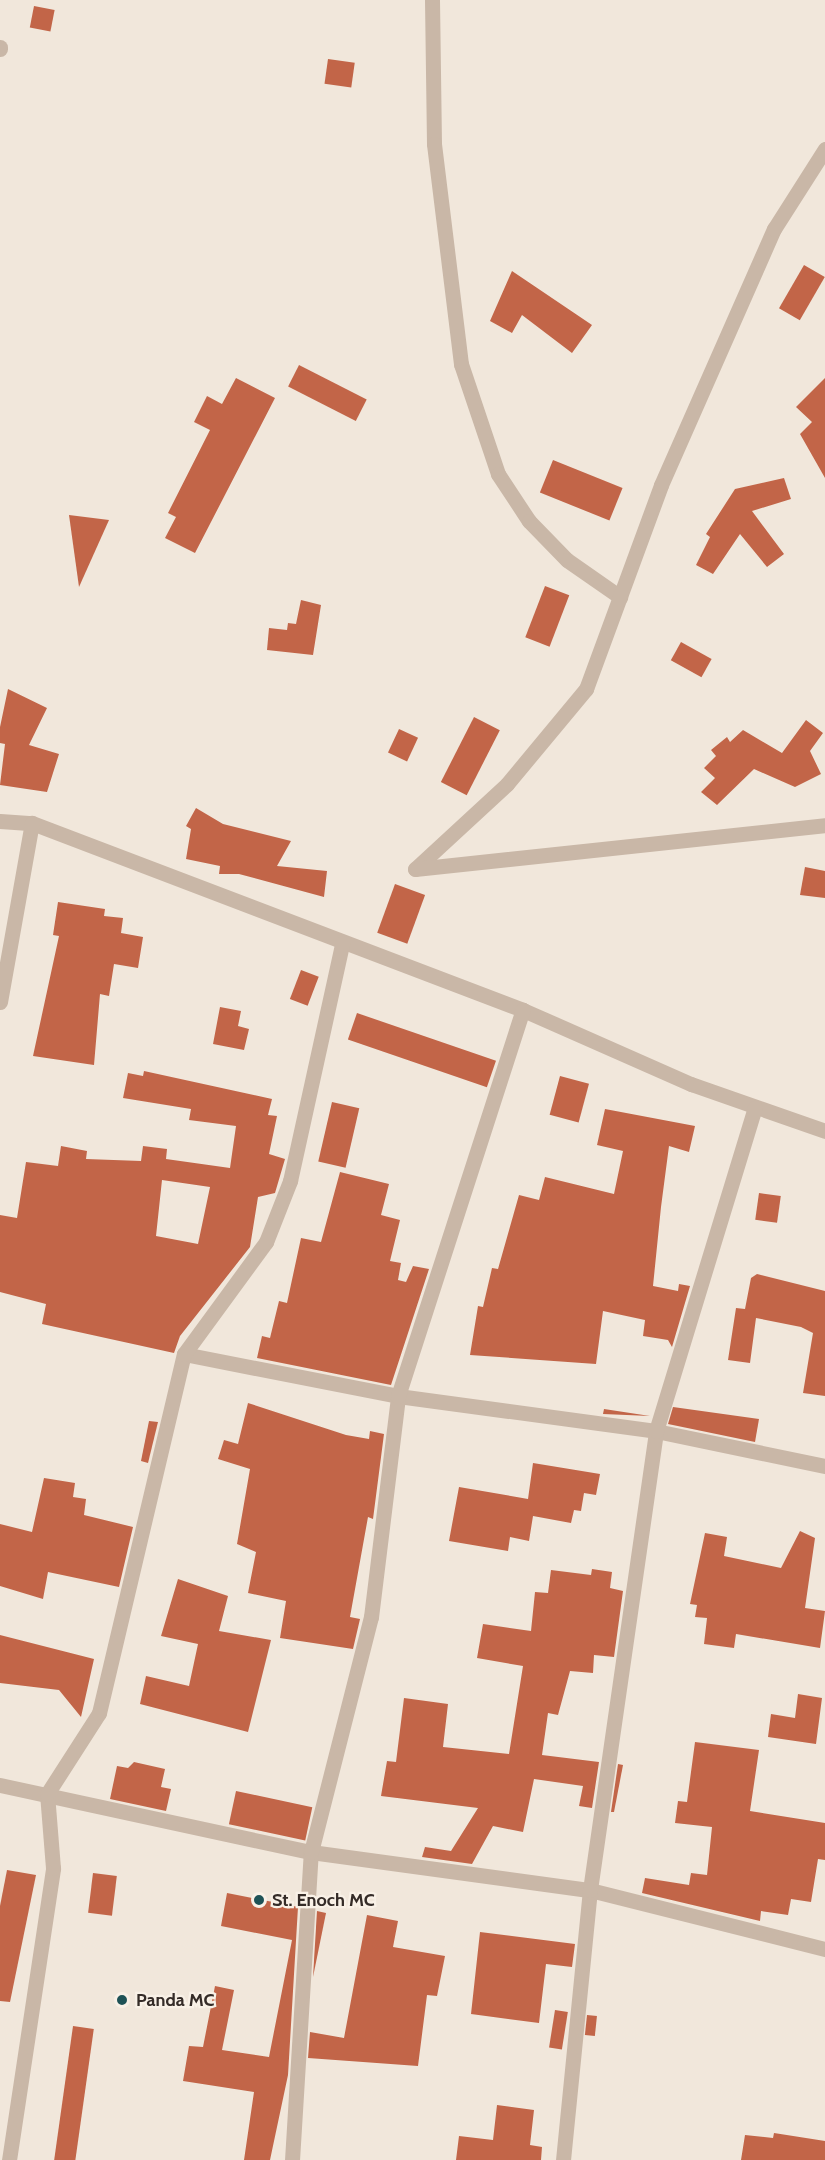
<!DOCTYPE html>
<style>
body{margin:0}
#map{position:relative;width:825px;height:2160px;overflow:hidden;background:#f1e7db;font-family:Cabin,sans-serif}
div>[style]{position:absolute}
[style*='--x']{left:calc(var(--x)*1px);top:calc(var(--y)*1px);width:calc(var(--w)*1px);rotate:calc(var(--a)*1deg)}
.building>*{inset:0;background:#c26548;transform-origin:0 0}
.minor>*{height:15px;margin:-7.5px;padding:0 7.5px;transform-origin:7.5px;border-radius:7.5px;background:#c9b7a7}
.dots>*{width:16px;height:16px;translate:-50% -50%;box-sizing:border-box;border:3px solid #f9f1e7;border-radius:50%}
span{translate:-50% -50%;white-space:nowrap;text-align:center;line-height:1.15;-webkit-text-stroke:4.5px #f9f1e7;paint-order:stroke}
.poi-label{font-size:18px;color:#352c28;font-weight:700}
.left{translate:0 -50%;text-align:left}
</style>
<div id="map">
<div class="building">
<i style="left:34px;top:6px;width:21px;height:22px;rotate:11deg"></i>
<i style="left:328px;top:59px;width:27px;height:25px;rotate:8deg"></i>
<i style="left:804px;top:265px;width:24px;height:50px;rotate:30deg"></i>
<i style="clip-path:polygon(512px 271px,592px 325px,572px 353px,522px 315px,512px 333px,490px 321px)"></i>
<i style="left:299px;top:365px;width:76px;height:24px;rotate:27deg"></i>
<i style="clip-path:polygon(236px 378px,275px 398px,195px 553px,165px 538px,176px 517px,168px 513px,210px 430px,194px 422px,207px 396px,222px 404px)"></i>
<i style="clip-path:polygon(825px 378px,825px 478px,800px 434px,812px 422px,796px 407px)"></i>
<i style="left:553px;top:460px;width:75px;height:35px;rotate:22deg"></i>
<i style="clip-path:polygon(784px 478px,791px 499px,752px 511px,784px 554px,767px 567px,740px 534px,713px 574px,696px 565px,710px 537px,706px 534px,735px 489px)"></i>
<i style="clip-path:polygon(69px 515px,109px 520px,79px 587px)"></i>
<i style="left:545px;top:586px;width:26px;height:55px;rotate:21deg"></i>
<i style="clip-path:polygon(301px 600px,321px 605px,313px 655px,267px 650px,269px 628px,287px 630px,288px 623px,296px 624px)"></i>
<i style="left:681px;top:642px;width:35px;height:21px;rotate:29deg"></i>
<i style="clip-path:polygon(8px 689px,47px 708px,29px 745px,59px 754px,47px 792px,0 785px,5px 744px,0 743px,0 727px)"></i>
<i style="left:474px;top:717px;width:29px;height:73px;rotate:27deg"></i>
<i style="clip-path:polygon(806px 720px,823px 733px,810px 751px,821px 774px,795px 787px,754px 769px,717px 805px,701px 792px,715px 778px,704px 768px,716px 756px,711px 750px,727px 737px,730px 742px,743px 730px,782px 753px)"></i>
<i style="left:399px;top:729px;width:21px;height:26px;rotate:25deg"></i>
<i style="clip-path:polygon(196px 808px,223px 824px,291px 841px,277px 866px,327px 871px,324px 897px,239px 874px,219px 874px,220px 866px,186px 859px,191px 829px,186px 826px)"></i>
<i style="clip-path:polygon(805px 867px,825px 871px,825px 898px,800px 895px)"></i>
<i style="left:395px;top:884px;width:32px;height:52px;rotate:20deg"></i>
<i style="clip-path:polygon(58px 902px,105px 909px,104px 916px,123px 918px,121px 933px,143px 937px,138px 968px,114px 964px,109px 996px,100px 994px,94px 1065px,33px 1056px,59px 936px,53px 935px)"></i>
<i style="left:301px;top:970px;width:19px;height:31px;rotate:21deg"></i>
<i style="clip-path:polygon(220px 1007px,241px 1011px,238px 1026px,249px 1029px,244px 1050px,213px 1044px)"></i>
<i style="left:357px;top:1013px;width:147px;height:28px;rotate:19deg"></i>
<i style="clip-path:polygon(evenodd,144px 1071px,272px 1099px,268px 1115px,277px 1116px,269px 1154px,285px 1159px,275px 1193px,258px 1197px,250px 1247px,180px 1336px,174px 1353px,42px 1324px,46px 1304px,0 1292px,0 1215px,17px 1218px,26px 1162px,58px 1166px,61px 1146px,87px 1151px,86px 1159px,141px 1161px,143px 1146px,167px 1149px,166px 1159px,230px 1168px,236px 1126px,189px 1120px,191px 1109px,123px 1098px,128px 1073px,143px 1076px,144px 1071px,162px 1180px,210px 1187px,198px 1244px,156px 1236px,162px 1180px)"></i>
<i style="left:560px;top:1076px;width:30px;height:40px;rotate:15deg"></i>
<i style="left:332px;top:1102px;width:28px;height:61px;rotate:13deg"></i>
<i style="clip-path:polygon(605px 1109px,695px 1126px,689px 1152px,669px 1146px,661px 1207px,653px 1286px,678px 1291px,679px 1284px,690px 1286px,672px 1347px,668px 1340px,643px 1336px,645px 1320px,603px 1311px,596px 1364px,470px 1355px,478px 1306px,483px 1307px,492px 1268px,498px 1269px,519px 1195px,539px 1200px,545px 1177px,614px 1194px,623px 1151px,597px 1145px)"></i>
<i style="clip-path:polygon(340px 1172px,389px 1184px,381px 1215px,400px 1220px,390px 1261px,401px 1263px,398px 1280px,406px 1282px,413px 1266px,429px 1269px,391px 1385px,257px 1358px,262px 1336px,270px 1338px,279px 1301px,287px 1303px,301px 1238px,321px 1242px)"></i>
<i style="left:759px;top:1193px;width:22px;height:27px;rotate:8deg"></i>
<i style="clip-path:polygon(757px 1274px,825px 1291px,825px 1396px,803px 1393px,813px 1333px,801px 1327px,756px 1318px,750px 1363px,728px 1360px,736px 1308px,745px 1309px,751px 1278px)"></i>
<i style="clip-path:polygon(248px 1403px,346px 1435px,369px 1439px,370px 1431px,384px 1434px,373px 1519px,368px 1517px,350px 1617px,360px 1619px,353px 1649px,280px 1638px,286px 1601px,248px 1593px,256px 1552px,237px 1544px,250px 1469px,218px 1459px,224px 1440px,238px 1444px)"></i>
<i style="clip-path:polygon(673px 1407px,759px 1419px,755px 1442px,668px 1424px)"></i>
<i style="clip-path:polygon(604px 1409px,650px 1416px,603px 1414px)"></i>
<i style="clip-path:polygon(149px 1421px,158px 1422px,148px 1463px,141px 1461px)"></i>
<i style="clip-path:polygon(533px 1463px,600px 1474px,596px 1495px,584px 1493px,581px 1511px,574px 1510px,571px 1523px,533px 1516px,529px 1541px,510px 1537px,508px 1551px,449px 1541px,459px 1487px,528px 1499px)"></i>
<i style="clip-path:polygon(44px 1478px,75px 1483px,73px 1497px,86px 1499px,84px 1515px,133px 1527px,119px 1587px,48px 1572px,43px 1599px,0 1586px,0 1524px,32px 1532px)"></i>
<i style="clip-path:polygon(800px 1531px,815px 1538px,805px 1608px,825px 1611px,820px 1648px,736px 1634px,734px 1648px,704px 1644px,707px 1618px,695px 1617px,697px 1605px,690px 1604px,705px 1533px,727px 1537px,724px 1556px,781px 1568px)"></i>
<i style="clip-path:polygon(592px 1569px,612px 1572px,610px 1588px,623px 1591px,614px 1657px,594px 1655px,593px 1673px,570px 1671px,558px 1715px,548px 1713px,542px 1755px,599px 1762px,592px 1808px,579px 1806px,583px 1786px,534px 1779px,523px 1832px,493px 1826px,472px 1864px,422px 1857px,425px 1847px,451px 1851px,478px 1808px,381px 1796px,387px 1761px,396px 1762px,404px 1698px,448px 1704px,443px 1747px,509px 1754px,523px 1666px,477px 1658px,483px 1624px,531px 1631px,535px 1592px,548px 1593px,551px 1570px,591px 1575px)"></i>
<i style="clip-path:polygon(178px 1579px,228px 1596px,219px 1631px,271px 1640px,248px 1732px,140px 1704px,146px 1676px,189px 1686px,198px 1644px,161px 1636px)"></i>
<i style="clip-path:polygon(0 1635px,94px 1659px,81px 1717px,59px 1690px,0 1683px)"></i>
<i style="clip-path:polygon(798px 1694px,822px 1698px,816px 1744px,768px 1737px,771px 1714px,795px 1718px)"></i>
<i style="clip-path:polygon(695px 1742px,759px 1750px,750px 1811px,825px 1823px,825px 1860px,818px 1859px,811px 1902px,791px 1899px,788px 1915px,761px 1911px,760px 1921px,642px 1893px,645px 1878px,689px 1885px,691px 1873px,707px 1875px,712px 1827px,675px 1823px,678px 1801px,687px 1802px)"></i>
<i style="clip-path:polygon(134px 1762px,165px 1769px,161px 1787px,171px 1789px,166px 1811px,110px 1799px,117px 1766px,128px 1768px)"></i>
<i style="clip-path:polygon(618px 1764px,623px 1765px,614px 1812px,611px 1812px)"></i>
<i style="left:236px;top:1791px;width:78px;height:34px;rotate:12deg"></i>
<i style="clip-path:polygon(7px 1870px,36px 1875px,10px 2002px,0 2001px,0 1906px)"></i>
<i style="left:93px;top:1873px;width:24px;height:40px;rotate:7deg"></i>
<i style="clip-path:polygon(227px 1893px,298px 1907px,288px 2075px,270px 2160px,244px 2160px,254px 2092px,183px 2081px,189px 2046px,203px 2047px,215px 1986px,234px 1990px,222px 2050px,269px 2057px,292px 1940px,221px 1926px)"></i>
<i style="clip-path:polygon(317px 1911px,326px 1913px,313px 1977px)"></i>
<i style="clip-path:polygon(367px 1915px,398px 1921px,393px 1947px,445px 1956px,437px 1996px,427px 1995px,418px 2066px,308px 2058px,310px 2032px,344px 2038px)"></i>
<i style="clip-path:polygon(480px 1932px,575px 1944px,572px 1967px,546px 1964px,539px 2023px,471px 2014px)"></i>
<i style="left:555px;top:2010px;width:13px;height:38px;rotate:9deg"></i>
<i style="left:587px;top:2015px;width:10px;height:20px;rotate:6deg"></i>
<i style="left:73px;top:2026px;width:21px;height:136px;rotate:8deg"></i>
<i style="clip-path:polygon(497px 2105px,534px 2110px,530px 2145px,542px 2147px,541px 2160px,456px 2160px,459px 2136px,493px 2140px)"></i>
<i style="clip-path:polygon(774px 2133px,825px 2141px,825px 2160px,741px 2160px,745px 2135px,773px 2138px)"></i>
</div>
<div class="minor">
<i style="--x:432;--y:0;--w:144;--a:89.2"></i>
<i style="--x:434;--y:144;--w:222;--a:83"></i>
<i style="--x:461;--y:364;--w:116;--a:71.4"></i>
<i style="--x:498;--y:474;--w:56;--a:56.6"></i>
<i style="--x:529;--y:521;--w:54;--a:45.7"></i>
<i style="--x:567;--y:560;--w:65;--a:34.9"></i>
<i style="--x:0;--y:47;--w:2;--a:90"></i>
<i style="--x:0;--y:821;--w:32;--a:4"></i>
<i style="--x:32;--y:823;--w:525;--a:20.85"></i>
<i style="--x:523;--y:1010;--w:184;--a:23.8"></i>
<i style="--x:691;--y:1084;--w:142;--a:19.3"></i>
<i style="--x:415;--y:869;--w:125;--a:-42.7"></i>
<i style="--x:507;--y:784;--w:124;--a:-50.3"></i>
<i style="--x:586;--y:689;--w:217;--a:-69.8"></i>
<i style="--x:661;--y:485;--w:280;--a:-66.2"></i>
<i style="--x:774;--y:229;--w:95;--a:-57.5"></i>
<i style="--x:415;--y:869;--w:412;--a:-6.1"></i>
<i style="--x:0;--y:1002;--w:182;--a:-79.9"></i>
<i style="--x:184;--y:1354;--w:218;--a:11.1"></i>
<i style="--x:398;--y:1396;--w:260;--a:7.7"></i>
<i style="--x:656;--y:1431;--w:173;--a:11.7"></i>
<i style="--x:0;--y:1785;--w:318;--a:12.2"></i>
<i style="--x:311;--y:1852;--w:282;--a:7.8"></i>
<i style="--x:590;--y:1890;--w:242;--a:14.1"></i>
<i style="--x:9;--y:2160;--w:295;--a:-81.4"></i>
<i style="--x:53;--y:1868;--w:74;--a:-94.6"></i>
<i style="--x:47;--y:1794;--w:96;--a:-57.3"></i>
<i style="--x:99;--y:1713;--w:369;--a:-76.7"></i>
<i style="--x:184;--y:1354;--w:139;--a:-53.8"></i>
<i style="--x:266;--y:1242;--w:66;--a:-68.5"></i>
<i style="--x:290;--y:1181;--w:243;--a:-77.6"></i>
<i style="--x:292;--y:2160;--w:309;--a:-86.5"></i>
<i style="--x:311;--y:1852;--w:243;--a:-75.7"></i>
<i style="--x:371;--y:1617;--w:223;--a:-83"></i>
<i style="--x:398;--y:1396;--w:406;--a:-72.1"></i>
<i style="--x:563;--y:2160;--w:271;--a:-84.3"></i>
<i style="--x:590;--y:1890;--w:464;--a:-81.8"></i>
<i style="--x:656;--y:1431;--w:338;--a:-73"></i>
</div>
<div class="dots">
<i style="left:259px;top:1900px;background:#1e5256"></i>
<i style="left:122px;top:2000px;background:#1e5256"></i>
</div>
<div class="poi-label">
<span class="left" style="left:272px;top:1900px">St. Enoch MC</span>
<span class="left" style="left:136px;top:2000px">Panda MC</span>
</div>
</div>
